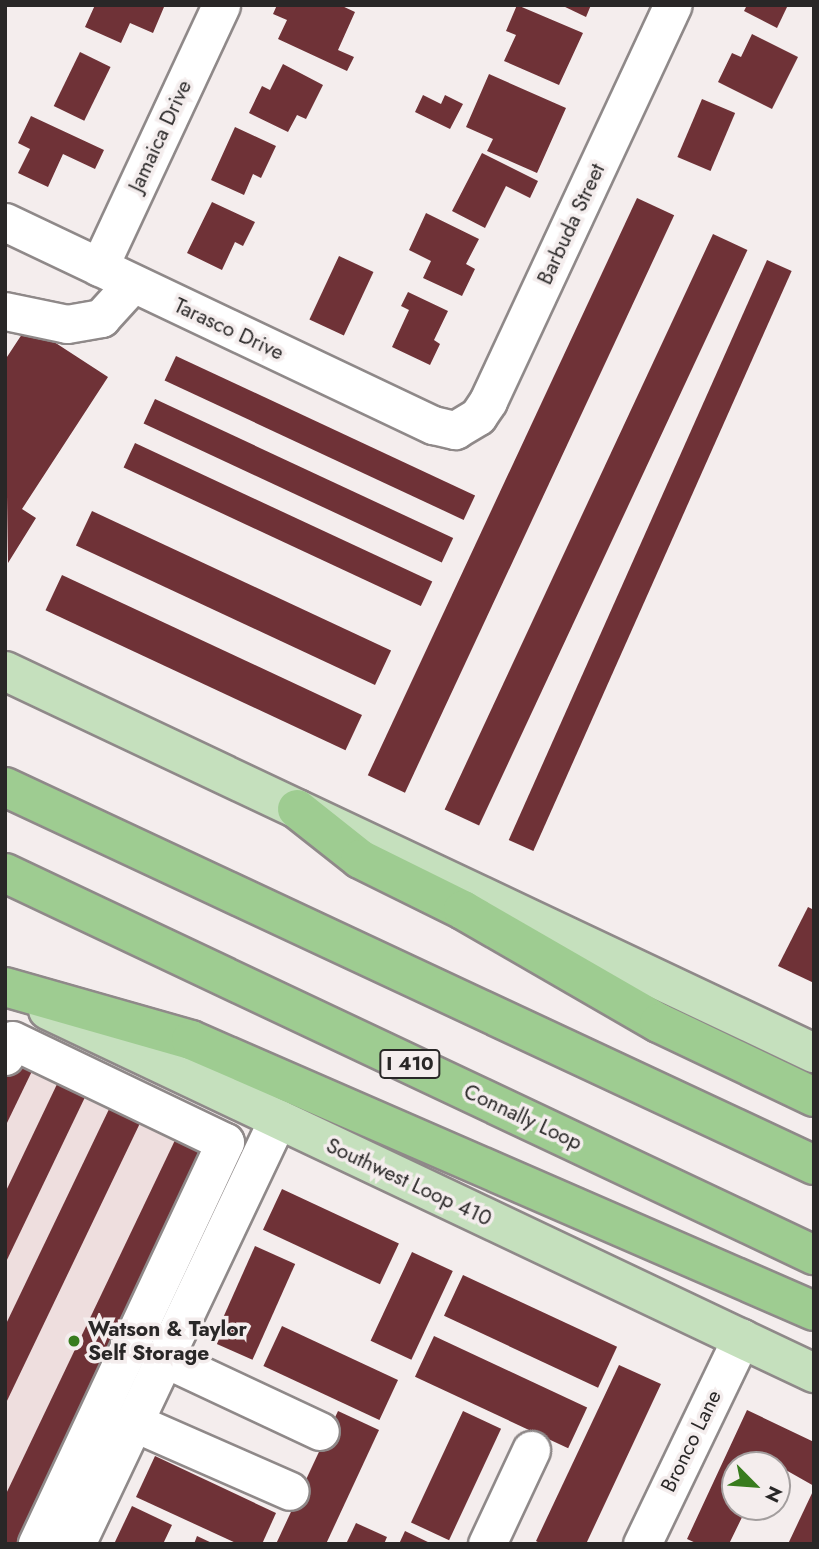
<!DOCTYPE html>
<style>
body{margin:0}
#map{position:relative;width:819px;height:1549px;overflow:hidden;background:#f4eded;font-family:Jost,sans-serif}
div>[style]{position:absolute}
[style*='--x']{left:calc(var(--x)*1px);top:calc(var(--y)*1px);width:calc(var(--w)*1px);rotate:calc(var(--a)*1deg)}
.built>*{inset:0;background:#eedede}
.building>*{inset:0;background:#6f3237;transform-origin:0 0}
.roads{filter:drop-shadow(2px 0 #8f8989) drop-shadow(-2px 0 #8f8989) drop-shadow(0 2px #8f8989) drop-shadow(0 -2px #8f8989)}
.minor>*{height:37px;margin:-18.5px;padding:0 18.5px;transform-origin:18.5px;border-radius:18.5px;background:#fff}
.major>*{height:38px;margin:-19px;padding:0 19px;transform-origin:19px;border-radius:19px;background:#c5e0bd}
.highway>*{height:38px;margin:-19px;padding:0 19px;transform-origin:19px;border-radius:19px;background:#9ecc91}
.dots>*{width:19px;height:19px;translate:-50% -50%;box-sizing:border-box;border:4px solid #f4eded;border-radius:50%}
span{translate:-50% -50%;white-space:nowrap;text-align:center;line-height:1.15;-webkit-text-stroke:7px #f4eded;paint-order:stroke}
.shield-label span{padding:2px 5px;background:#f4eded;border:2px solid;border-radius:5px;-webkit-text-stroke-width:0}
.shield-label{font-size:19px;color:#292727;font-weight:700}
.street-label{font-size:21px;color:#292727}
.poi-label{font-size:21px;color:#292727;font-weight:700}
.left{translate:0 -50%;text-align:left}
.frame{position:absolute;inset:0;border:7px solid #292727;pointer-events:none}
.north{position:absolute;left:721px;top:1451px;width:70px;height:70px;box-sizing:border-box;background:#f4eded;border:2px solid #a39e9e;border-radius:50%;rotate:115deg;font-size:19px;font-weight:700;line-height:28px;text-align:center;color:#292727}
.north::after{content:'';display:block;margin:auto;width:24px;height:32px;background:#387c1e;clip-path:polygon(50% 0,100% 100%,50% 72%,0 100%)}
</style>
<div id="map">
<div class="built">
<i style="clip-path:polygon(5px 1031px,240px 1137px,5px 1544px)"></i>
</div>
<div class="building">
<i style="clip-path:polygon(95px 5px,160px 5px,164px 7px,153px 33px,130px 23px,121px 43px,85px 27px)"></i>
<i style="clip-path:polygon(277px 5px,340px 5px,355px 12px,338px 50px,354px 57px,347px 71px,278px 39px,287px 20px,273px 14px)"></i>
<i style="clip-path:polygon(517px 5px,583px 33px,559px 85px,504px 61px,516px 35px,506px 31px)"></i>
<i style="clip-path:polygon(561px 5px,591px 5px,586px 17px)"></i>
<i style="clip-path:polygon(747px 5px,788px 5px,777px 28px,744px 11px)"></i>
<i style="clip-path:polygon(752px 34px,798px 57px,772px 109px,718px 82px,732px 53px,741px 57px)"></i>
<i style="left:80px;top:52px;width:34px;height:60px;rotate:26deg"></i>
<i style="clip-path:polygon(283px 64px,323px 85px,306px 119px,297px 115px,288px 132px,249px 113px,262px 86px,270px 90px)"></i>
<i style="clip-path:polygon(489px 74px,566px 108px,537px 173px,487px 151px,493px 139px,466px 127px)"></i>
<i style="clip-path:polygon(423px 95px,441px 104px,445px 95px,463px 104px,450px 129px,415px 112px)"></i>
<i style="left:702px;top:99px;width:36px;height:63px;rotate:23deg"></i>
<i style="clip-path:polygon(31px 116px,104px 150px,95px 169px,63px 154px,48px 187px,18px 173px,30px 149px,18px 143px)"></i>
<i style="clip-path:polygon(235px 127px,276px 146px,261px 178px,253px 174px,244px 195px,211px 180px)"></i>
<i style="clip-path:polygon(482px 153px,538px 181px,530px 198px,506px 186px,485px 228px,452px 211px)"></i>
<i style="left:637px;top:198px;width:41px;height:637px;rotate:25deg"></i>
<i style="clip-path:polygon(212px 202px,255px 222px,243px 246px,235px 242px,222px 270px,187px 253px)"></i>
<i style="clip-path:polygon(426px 213px,479px 239px,466px 264px,475px 269px,462px 296px,423px 278px,431px 261px,409px 250px)"></i>
<i style="left:713px;top:234px;width:38px;height:635px;rotate:25deg"></i>
<i style="left:339px;top:256px;width:38px;height:70px;rotate:25deg"></i>
<i style="left:767px;top:260px;width:27px;height:635px;rotate:24deg"></i>
<i style="clip-path:polygon(408px 292px,448px 311px,434px 340px,440px 344px,430px 365px,392px 347px,409px 310px,401px 306px)"></i>
<i style="clip-path:polygon(28px 325px,108px 377px,22px 509px,36px 518px,8px 563px,5px 360px)"></i>
<i style="left:176px;top:356px;width:330px;height:27px;rotate:25deg"></i>
<i style="left:155px;top:399px;width:329px;height:27px;rotate:25deg"></i>
<i style="left:135px;top:443px;width:328px;height:27px;rotate:25deg"></i>
<i style="left:92px;top:511px;width:330px;height:38px;rotate:25deg"></i>
<i style="left:62px;top:575px;width:331px;height:39px;rotate:25deg"></i>
<i style="clip-path:polygon(808px 907px,814px 910px,814px 983px,778px 966px)"></i>
<i style="clip-path:polygon(11px 1057px,34px 1067px,5px 1127px,5px 1069px)"></i>
<i style="clip-path:polygon(59px 1080px,87px 1093px,5px 1264px,5px 1193px)"></i>
<i style="clip-path:polygon(111px 1105px,142px 1119px,5px 1405px,5px 1326px)"></i>
<i style="clip-path:polygon(177px 1136px,215px 1154px,29px 1544px,5px 1544px,5px 1496px)"></i>
<i style="left:282px;top:1189px;width:129px;height:45px;rotate:25deg"></i>
<i style="left:255px;top:1246px;width:44px;height:105px;rotate:24deg"></i>
<i style="left:412px;top:1252px;width:45px;height:98px;rotate:25deg"></i>
<i style="left:463px;top:1275px;width:170px;height:45px;rotate:25deg"></i>
<i style="left:282px;top:1326px;width:128px;height:44px;rotate:25deg"></i>
<i style="left:434px;top:1336px;width:169px;height:45px;rotate:25deg"></i>
<i style="clip-path:polygon(619px 1365px,661px 1384px,586px 1544px,541px 1544px,536px 1541px)"></i>
<i style="clip-path:polygon(747px 1410px,814px 1442px,814px 1486px,777px 1465px,735px 1465px,735px 1507px,747px 1507px,729px 1544px,698px 1544px,687px 1539px)"></i>
<i style="clip-path:polygon(338px 1411px,379px 1430px,326px 1544px,276px 1544px)"></i>
<i style="left:463px;top:1411px;width:42px;height:123px;rotate:25deg"></i>
<i style="clip-path:polygon(155px 1456px,276px 1513px,262px 1544px,238px 1544px,136px 1497px)"></i>
<i style="clip-path:polygon(814px 1489px,814px 1544px,788px 1544px)"></i>
<i style="clip-path:polygon(132px 1506px,172px 1525px,163px 1544px,114px 1544px)"></i>
<i style="clip-path:polygon(356px 1523px,387px 1537px,384px 1544px,346px 1544px)"></i>
<i style="clip-path:polygon(405px 1531px,432px 1544px,399px 1544px)"></i>
<i style="clip-path:polygon(197px 1536px,214px 1544px,194px 1544px)"></i>
</div>
<div class="roads">
<div class="minor">
<i style="--x:5;--y:222;--w:474;--a:25.4"></i>
<i style="--x:433;--y:425;--w:23;--a:13"></i>
<i style="--x:455;--y:430;--w:27;--a:-31"></i>
<i style="--x:478;--y:416;--w:18;--a:-56"></i>
<i style="--x:488;--y:401;--w:437;--a:-65"></i>
<i style="--x:99;--y:267;--w:289;--a:-65"></i>
<i style="--x:5;--y:311;--w:63;--a:11.8"></i>
<i style="--x:67;--y:324;--w:35;--a:-10"></i>
<i style="--x:101;--y:318;--w:47;--a:-47.6"></i>
<i style="--x:5;--y:1056;--w:17;--a:-66"></i>
<i style="--x:12;--y:1040;--w:236;--a:25.6"></i>
<i style="--x:225;--y:1142;--w:444;--a:115.1"></i>
<i style="--x:164;--y:1358;--w:172;--a:25.1"></i>
<i style="--x:133;--y:1422;--w:171;--a:23.7"></i>
<i style="--x:76;--y:1544;--w:471;--a:-64.6"></i>
<i style="--x:487;--y:1544;--w:104;--a:-64.9"></i>
<i style="--x:642;--y:1544;--w:229;--a:-64.3"></i>
</div>
<div class="major">
<i style="--x:5;--y:671;--w:895;--a:25.28"></i>
<i style="--x:48;--y:1010;--w:848;--a:25.36"></i>
</div>
<div class="highway">
<i style="--x:5;--y:787;--w:893;--a:25.04"></i>
<i style="--x:297;--y:809;--w:80;--a:38.4"></i>
<i style="--x:360;--y:859;--w:115;--a:26.3"></i>
<i style="--x:463;--y:910;--w:226;--a:30"></i>
<i style="--x:659;--y:1023;--w:172;--a:25.5"></i>
<i style="--x:5;--y:873;--w:895;--a:25.28"></i>
<i style="--x:5;--y:987;--w:193;--a:15.9"></i>
<i style="--x:191;--y:1040;--w:679;--a:23.51"></i>
</div>
</div>
<div class="dots">
<i style="left:74px;top:1341px;background:#387c1e"></i>
</div>
<div class="shield-label">
<span style="left:410px;top:1064px">I 410</span>
</div>
<div class="street-label">
<span style="left:160px;top:136px;rotate:-65deg">Jamaica Drive</span>
<span style="left:571px;top:224px;rotate:-65deg">Barbuda Street</span>
<span style="left:229px;top:329px;rotate:25deg">Tarasco Drive</span>
<span style="left:523px;top:1117px;rotate:25deg">Connally Loop</span>
<span style="left:409px;top:1182px;rotate:25deg">Southwest Loop 410</span>
<span style="left:691px;top:1441px;rotate:-64deg">Bronco Lane</span>
</div>
<div class="poi-label">
<span class="left" style="left:88px;top:1341px">Watson &amp; Taylor<br>Self Storage</span>
</div>
<div class="frame"></div>
<div class="north">N</div>
</div>
